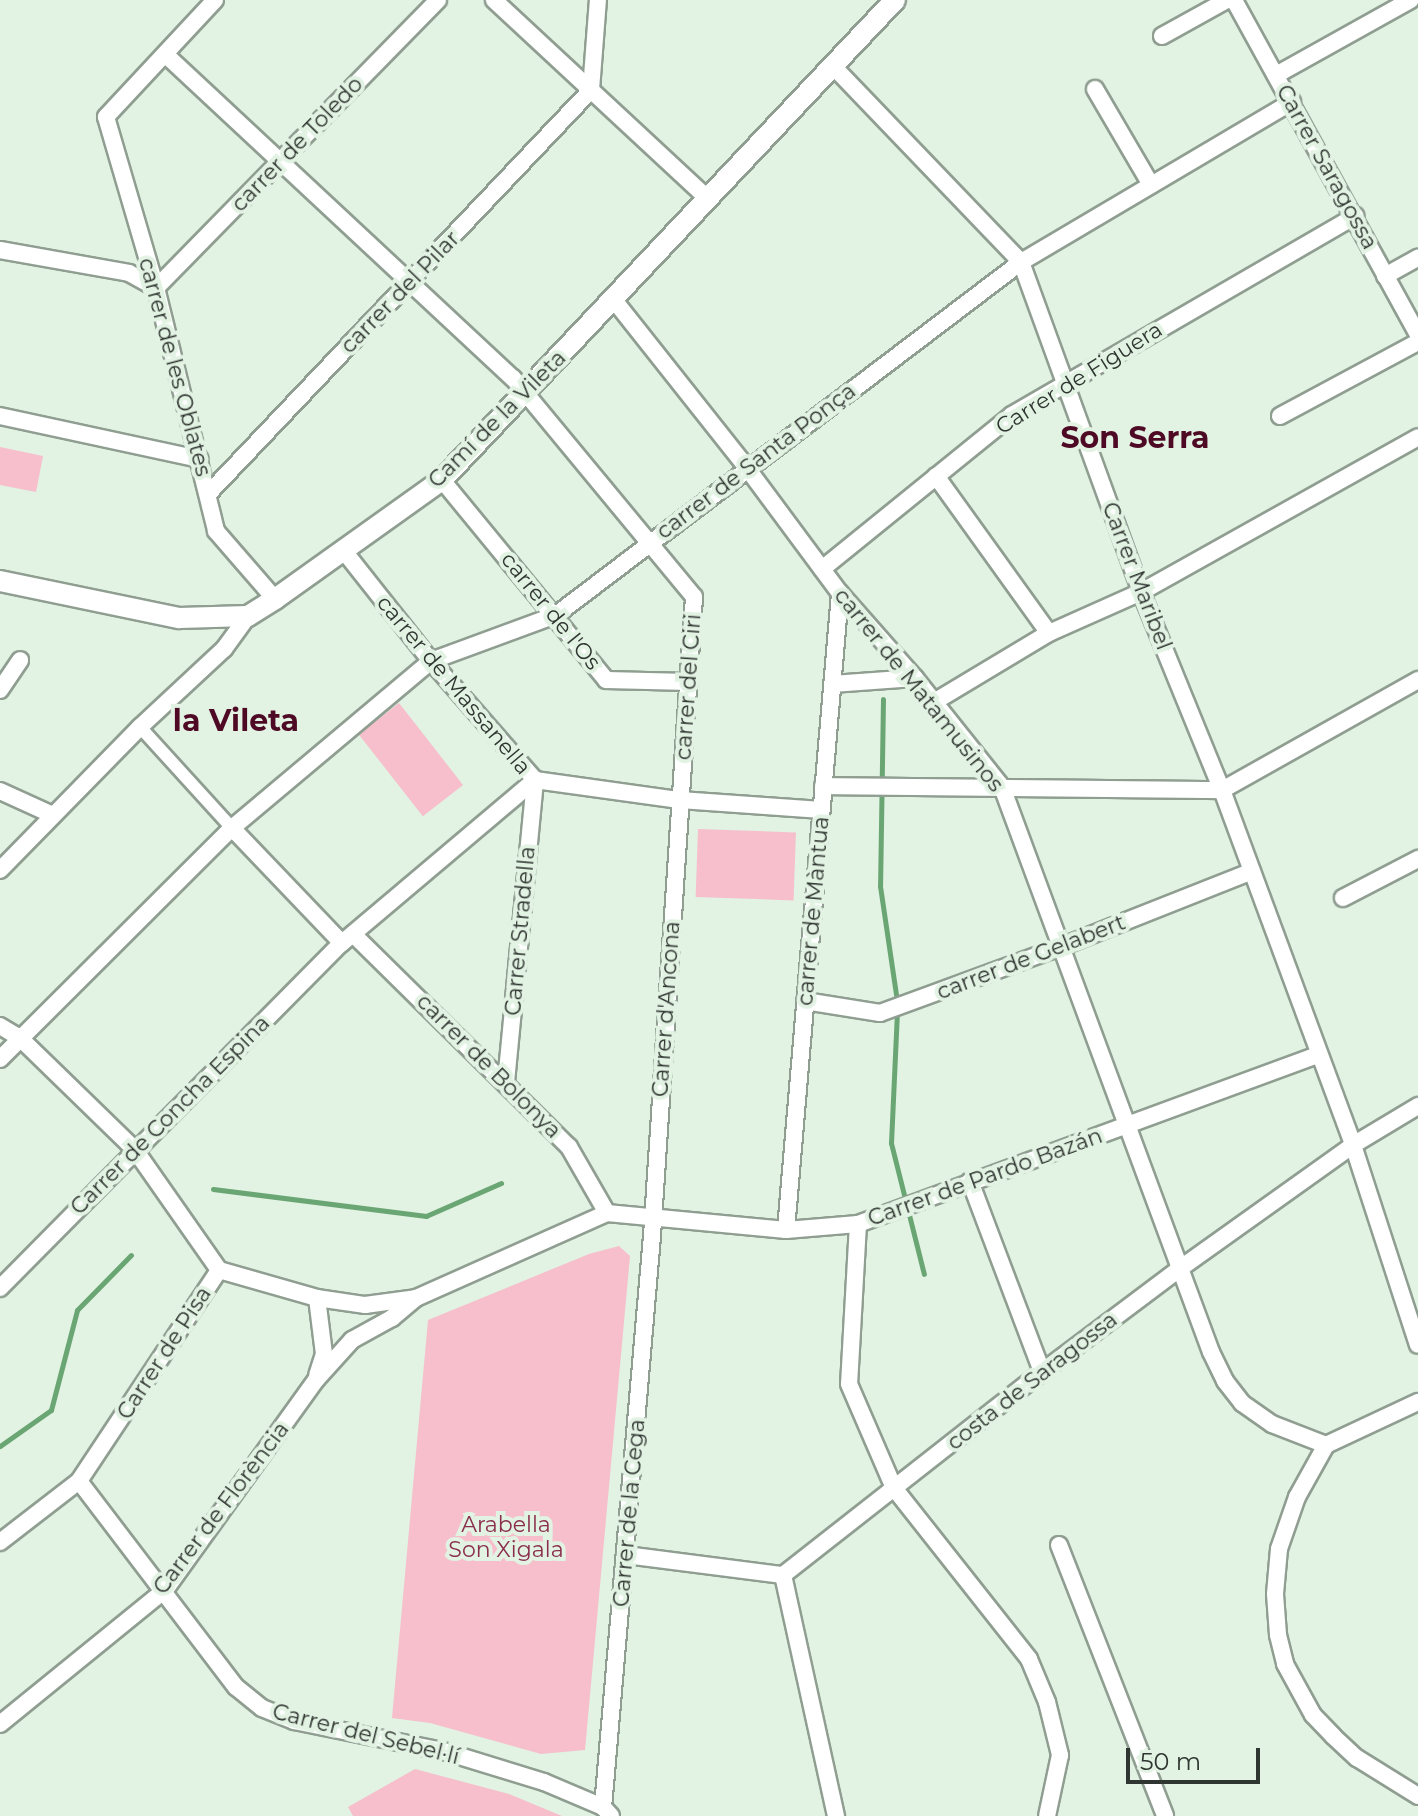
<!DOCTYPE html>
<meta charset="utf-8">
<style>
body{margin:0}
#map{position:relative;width:1418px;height:1816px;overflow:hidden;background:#e2f2e3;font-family:Montserrat,sans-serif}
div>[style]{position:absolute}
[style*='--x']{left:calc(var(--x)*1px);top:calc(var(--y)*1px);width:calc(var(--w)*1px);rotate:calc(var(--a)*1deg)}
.green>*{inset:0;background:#f6bfcb;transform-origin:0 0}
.stream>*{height:5px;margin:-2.5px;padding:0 2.5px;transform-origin:2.5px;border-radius:2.5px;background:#6aa673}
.roads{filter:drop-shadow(2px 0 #8f9e91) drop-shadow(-2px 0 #8f9e91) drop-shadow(0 2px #8f9e91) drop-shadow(0 -2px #8f9e91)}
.pedestrian>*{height:12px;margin:-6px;padding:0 6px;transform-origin:6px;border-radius:6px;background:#fff}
.minor>*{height:16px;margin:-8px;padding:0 8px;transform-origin:8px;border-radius:8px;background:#fff}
.tertiary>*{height:20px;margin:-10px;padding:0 10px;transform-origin:10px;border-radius:10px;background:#fff}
span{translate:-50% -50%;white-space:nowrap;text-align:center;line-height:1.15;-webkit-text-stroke:8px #e2f2e3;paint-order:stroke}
.street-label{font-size:22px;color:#2f3530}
.park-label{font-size:22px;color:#8a2e4c}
.district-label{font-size:30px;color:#4e0a24;font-weight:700}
.scale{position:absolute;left:1126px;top:1748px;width:134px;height:36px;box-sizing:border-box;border:4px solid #2f3530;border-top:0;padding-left:10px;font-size:24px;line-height:28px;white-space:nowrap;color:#2f3530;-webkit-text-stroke:6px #e2f2e3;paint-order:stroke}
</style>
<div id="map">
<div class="green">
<i style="clip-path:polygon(0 447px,43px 456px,36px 492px,0 485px)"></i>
<i style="left:399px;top:703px;width:104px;height:51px;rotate:52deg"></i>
<i style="left:698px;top:829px;width:98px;height:68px;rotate:2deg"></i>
<i style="clip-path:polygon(619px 1246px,630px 1256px,585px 1750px,541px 1754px,430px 1723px,392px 1718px,428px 1320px,589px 1254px)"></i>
<i style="clip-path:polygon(415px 1769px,509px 1794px,562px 1816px,353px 1816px,348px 1807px)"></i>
</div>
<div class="stream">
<i style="--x:883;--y:699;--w:187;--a:90.9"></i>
<i style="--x:880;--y:886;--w:116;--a:81.6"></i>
<i style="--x:897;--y:1011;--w:132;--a:92.6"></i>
<i style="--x:891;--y:1143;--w:135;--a:75.9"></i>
<i style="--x:213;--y:1189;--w:215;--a:7.2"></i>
<i style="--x:426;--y:1216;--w:82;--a:-23.7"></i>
<i style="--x:0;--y:1446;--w:62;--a:-35.2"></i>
<i style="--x:51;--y:1410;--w:103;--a:-75.4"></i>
<i style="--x:77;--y:1310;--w:77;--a:-45.5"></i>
</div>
<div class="roads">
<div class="pedestrian">
<i style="--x:140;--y:727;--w:137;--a:47.7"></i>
</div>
<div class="minor">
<i style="--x:215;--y:0;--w:160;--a:133"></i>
<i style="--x:106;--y:117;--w:178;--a:73.7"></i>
<i style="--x:156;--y:288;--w:250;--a:76.1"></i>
<i style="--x:216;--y:531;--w:90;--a:49.1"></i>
<i style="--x:494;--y:0;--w:289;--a:42.9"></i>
<i style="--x:1234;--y:0;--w:382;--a:61.2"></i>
<i style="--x:1162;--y:36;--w:74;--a:-29"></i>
<i style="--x:165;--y:54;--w:475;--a:43"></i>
<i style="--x:513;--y:378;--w:284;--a:50.4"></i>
<i style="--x:694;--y:597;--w:640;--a:93.76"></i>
<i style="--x:652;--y:1236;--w:573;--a:94.9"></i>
<i style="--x:832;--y:65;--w:273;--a:46.2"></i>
<i style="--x:1021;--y:262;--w:351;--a:70"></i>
<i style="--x:1141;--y:592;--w:214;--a:67.8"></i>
<i style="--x:1222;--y:790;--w:378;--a:69.7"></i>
<i style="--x:1353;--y:1145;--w:210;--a:72"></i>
<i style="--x:1276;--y:75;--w:154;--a:-29.1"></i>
<i style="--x:1095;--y:89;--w:111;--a:59.7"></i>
<i style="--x:0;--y:250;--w:131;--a:10.1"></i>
<i style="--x:129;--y:273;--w:31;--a:29"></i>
<i style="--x:156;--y:288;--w:403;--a:-45.6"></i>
<i style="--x:1385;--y:276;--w:38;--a:-29"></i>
<i style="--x:614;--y:300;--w:214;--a:51.6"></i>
<i style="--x:747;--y:468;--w:156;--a:53.4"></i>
<i style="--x:840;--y:593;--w:113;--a:48.6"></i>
<i style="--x:915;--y:678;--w:139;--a:51.4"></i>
<i style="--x:1002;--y:787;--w:602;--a:69.7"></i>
<i style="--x:1211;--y:1352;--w:32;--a:64"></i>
<i style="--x:1225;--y:1381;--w:28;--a:52"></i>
<i style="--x:1242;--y:1403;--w:37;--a:35"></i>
<i style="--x:1272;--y:1424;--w:58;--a:21.3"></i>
<i style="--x:1326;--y:1445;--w:102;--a:-25.1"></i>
<i style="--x:0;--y:416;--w:204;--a:12.2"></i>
<i style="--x:1280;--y:416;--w:157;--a:-28.2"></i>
<i style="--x:936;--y:476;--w:193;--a:54.3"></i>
<i style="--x:442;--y:480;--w:259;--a:50.6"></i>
<i style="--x:606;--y:680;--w:83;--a:1.4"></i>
<i style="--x:208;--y:494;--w:557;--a:-46.53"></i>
<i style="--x:591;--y:90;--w:90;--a:-85.6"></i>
<i style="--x:344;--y:551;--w:140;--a:51.7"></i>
<i style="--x:431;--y:661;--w:158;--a:48.8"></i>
<i style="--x:535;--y:780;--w:146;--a:7.9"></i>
<i style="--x:680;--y:800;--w:142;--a:4"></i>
<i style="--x:822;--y:569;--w:245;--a:-39"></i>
<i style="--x:1012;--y:415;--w:397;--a:-30.1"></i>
<i style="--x:832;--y:684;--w:83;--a:-4.1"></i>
<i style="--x:0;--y:690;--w:36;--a:-56"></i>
<i style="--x:934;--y:702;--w:134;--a:-31"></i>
<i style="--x:1049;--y:633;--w:101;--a:-24"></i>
<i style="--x:1141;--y:592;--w:317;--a:-29.2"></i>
<i style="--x:823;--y:786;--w:399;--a:0.6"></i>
<i style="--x:1222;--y:790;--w:225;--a:-29.3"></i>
<i style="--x:0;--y:791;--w:58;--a:24.4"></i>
<i style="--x:232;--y:828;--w:159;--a:46.3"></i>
<i style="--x:0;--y:870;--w:200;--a:-45.6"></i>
<i style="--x:140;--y:727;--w:115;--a:-42.9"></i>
<i style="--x:224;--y:649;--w:41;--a:-54"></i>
<i style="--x:1343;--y:898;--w:85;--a:-27.5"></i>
<i style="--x:353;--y:934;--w:303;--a:44.6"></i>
<i style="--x:569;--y:1147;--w:76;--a:60.1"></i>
<i style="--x:805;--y:1001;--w:76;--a:9.1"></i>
<i style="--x:880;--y:1013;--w:195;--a:-20.1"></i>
<i style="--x:1063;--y:946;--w:203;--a:-21.6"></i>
<i style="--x:0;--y:1026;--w:23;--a:31"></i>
<i style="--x:20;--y:1038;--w:161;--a:44.2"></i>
<i style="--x:135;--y:1150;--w:146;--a:55"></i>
<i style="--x:0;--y:1059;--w:327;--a:-44.9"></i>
<i style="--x:232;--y:828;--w:260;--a:-40"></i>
<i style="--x:431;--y:661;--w:133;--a:-20.2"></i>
<i style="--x:556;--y:615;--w:584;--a:-37.2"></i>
<i style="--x:1021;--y:262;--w:315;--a:-30.6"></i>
<i style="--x:506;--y:1082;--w:303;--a:-84.5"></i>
<i style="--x:970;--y:1181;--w:204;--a:69.3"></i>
<i style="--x:858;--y:1224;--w:160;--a:93.2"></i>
<i style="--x:849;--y:1384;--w:113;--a:66.6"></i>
<i style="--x:894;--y:1488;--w:218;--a:51.7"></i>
<i style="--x:1029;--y:1659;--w:47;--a:67.3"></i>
<i style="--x:1047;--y:1702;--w:55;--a:76.2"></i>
<i style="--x:1060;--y:1755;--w:62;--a:102"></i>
<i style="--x:786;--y:1230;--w:639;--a:-85.15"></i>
<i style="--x:219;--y:1270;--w:102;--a:15.9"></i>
<i style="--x:317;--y:1298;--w:49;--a:8.3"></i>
<i style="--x:365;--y:1305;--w:51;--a:-7.8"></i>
<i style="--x:0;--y:1288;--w:486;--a:-45.3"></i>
<i style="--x:342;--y:943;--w:253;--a:-40.2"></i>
<i style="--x:317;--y:1298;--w:56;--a:82.9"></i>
<i style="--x:324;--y:1354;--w:22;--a:108"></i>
<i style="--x:1326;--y:1445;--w:60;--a:119.1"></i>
<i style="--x:1297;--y:1497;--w:55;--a:109.1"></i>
<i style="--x:1279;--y:1549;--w:45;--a:95.1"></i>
<i style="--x:1275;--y:1594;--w:41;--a:85.8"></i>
<i style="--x:1278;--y:1635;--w:30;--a:76"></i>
<i style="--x:1285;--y:1664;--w:58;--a:61.2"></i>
<i style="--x:1313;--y:1715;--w:29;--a:46"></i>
<i style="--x:1333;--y:1736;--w:33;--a:43"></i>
<i style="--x:1357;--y:1758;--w:72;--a:31.9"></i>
<i style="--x:79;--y:1481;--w:259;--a:52.7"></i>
<i style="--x:236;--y:1687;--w:33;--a:39"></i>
<i style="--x:262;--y:1708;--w:35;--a:22"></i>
<i style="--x:294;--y:1721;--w:152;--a:11.4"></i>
<i style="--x:443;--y:1751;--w:106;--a:17.1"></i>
<i style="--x:544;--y:1782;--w:64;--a:23"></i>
<i style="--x:603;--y:1807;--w:12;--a:48"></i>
<i style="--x:0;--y:1542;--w:100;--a:-37.7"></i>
<i style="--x:79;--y:1481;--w:253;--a:-56.4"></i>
<i style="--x:1059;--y:1545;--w:291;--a:68.6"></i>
<i style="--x:626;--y:1555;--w:158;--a:7.3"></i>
<i style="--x:783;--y:1575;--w:329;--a:-38.1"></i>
<i style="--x:1042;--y:1372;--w:175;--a:-36.9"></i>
<i style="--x:1182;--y:1267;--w:210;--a:-35.5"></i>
<i style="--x:1353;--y:1145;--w:76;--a:-31"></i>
<i style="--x:783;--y:1575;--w:247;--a:77.6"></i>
<i style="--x:0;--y:1724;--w:213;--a:-39.1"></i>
<i style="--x:165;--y:1590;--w:259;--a:-54.3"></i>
<i style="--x:316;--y:1380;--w:54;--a:-48"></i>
<i style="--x:352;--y:1340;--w:46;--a:-28.8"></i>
<i style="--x:392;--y:1318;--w:31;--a:-40"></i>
<i style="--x:416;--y:1298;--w:209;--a:-24"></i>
<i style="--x:607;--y:1213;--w:180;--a:5.4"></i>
<i style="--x:786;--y:1230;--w:72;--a:-4.8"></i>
<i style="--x:858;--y:1224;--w:491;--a:-20.2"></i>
</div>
<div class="tertiary">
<i style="--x:0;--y:581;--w:183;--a:11.7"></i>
<i style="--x:179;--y:618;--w:69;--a:-1.7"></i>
<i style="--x:248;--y:616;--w:32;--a:-32"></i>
<i style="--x:275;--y:599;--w:205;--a:-35.5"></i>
<i style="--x:442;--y:480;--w:660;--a:-46.66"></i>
</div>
</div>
<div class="street-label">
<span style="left:297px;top:144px;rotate:-46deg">carrer de Toledo</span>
<span style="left:1327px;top:167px;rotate:61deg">Carrer Saragossa</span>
<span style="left:400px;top:292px;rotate:-46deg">carrer del Pilar</span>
<span style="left:175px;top:367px;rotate:75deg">carrer de les Oblates</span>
<span style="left:1079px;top:378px;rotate:-32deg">Carrer de Figuera</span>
<span style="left:497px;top:419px;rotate:-45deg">Camí de la Vileta</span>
<span style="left:756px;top:461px;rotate:-37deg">carrer de Santa Ponça</span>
<span style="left:1137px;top:576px;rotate:69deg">Carrer Maribel</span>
<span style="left:551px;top:611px;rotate:51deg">carrer de l'Os</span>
<span style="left:454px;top:685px;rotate:50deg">carrer de Massanella</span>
<span style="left:688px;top:687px;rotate:-86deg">carrer del Ciri</span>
<span style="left:919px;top:690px;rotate:51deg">carrer de Matamusinos</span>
<span style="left:813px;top:911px;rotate:-85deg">carrer de Màntua</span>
<span style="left:520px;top:931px;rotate:-85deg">Carrer Stradella</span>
<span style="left:1031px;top:957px;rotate:-21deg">carrer de Gelabert</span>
<span style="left:666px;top:1009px;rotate:-86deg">Carrer d'Ancona</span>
<span style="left:489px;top:1066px;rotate:45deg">carrer de Bolonya</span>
<span style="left:170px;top:1115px;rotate:-45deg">Carrer de Concha Espina</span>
<span style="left:985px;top:1177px;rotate:-20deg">Carrer de Pardo Bazán</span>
<span style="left:164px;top:1353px;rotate:-57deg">Carrer de Pisa</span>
<span style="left:1032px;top:1381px;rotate:-38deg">costa de Saragossa</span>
<span style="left:221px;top:1508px;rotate:-53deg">Carrer de Florència</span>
<span style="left:629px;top:1513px;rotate:-85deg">Carrer de la Cega</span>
<span style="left:366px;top:1734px;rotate:14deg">Carrer del Sebel·lí</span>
</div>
<div class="park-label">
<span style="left:506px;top:1537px">Arabella<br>Son Xigala</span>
</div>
<div class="district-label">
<span style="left:1135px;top:438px">Son Serra</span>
<span style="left:236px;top:721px">la Vileta</span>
</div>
<div class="scale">50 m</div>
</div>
